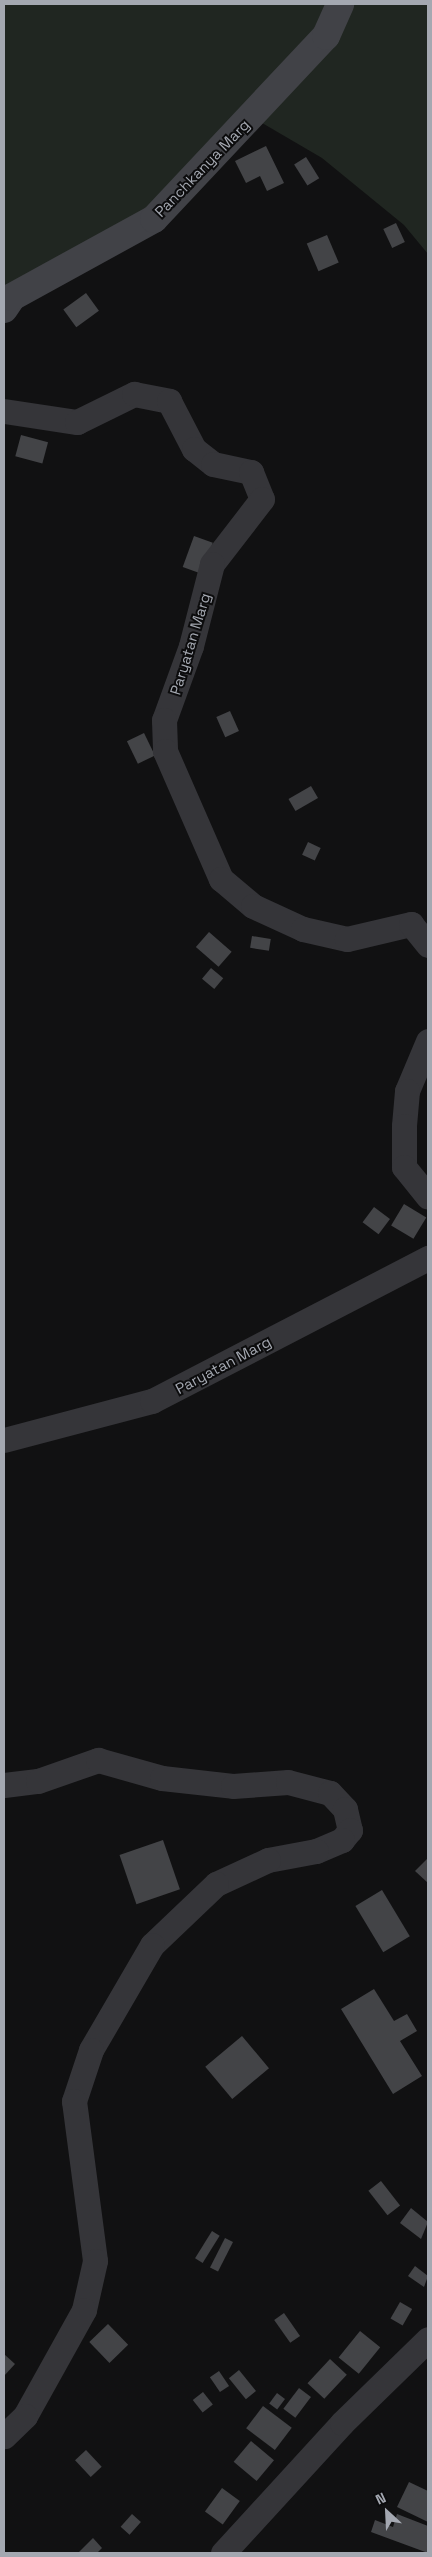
<!DOCTYPE html>
<style>
body{margin:0}
#map{position:relative;width:432px;height:2557px;overflow:hidden;background:#111112;font-family:"Space Grotesk",sans-serif}
div>[style]{position:absolute}
[style*='--x']{left:calc(var(--x)*1px);top:calc(var(--y)*1px);width:calc(var(--w)*1px);rotate:calc(var(--a)*1deg)}
.green>*{inset:0;background:#202621}
.building>*{inset:0;background:#434447;transform-origin:0 0}
.street>*{height:25px;margin:-12.5px;padding:0 12.5px;transform-origin:12.5px;border-radius:12.5px;background:#353539}
.secondary>*{height:28px;margin:-14px;padding:0 14px;transform-origin:14px;border-radius:14px;background:#414247}
span{translate:-50% -50%;white-space:nowrap;text-align:center;line-height:1.15;-webkit-text-stroke:4px #0c0c0d;paint-order:stroke}
.street-label{font-size:15px;color:#a4a8b1}
.frame{position:absolute;inset:0;border:5px solid #a4a8b1;pointer-events:none}
.north{position:absolute;left:362px;top:2487px;width:50px;height:50px;-webkit-text-stroke:4px #0c0c0d;paint-order:stroke;rotate:335deg;font-size:14px;font-weight:700;line-height:20px;text-align:center;color:#a4a8b1}
.north::after{content:'';display:block;margin:auto;width:18px;height:22px;background:#a4a8b1;clip-path:polygon(50% 0,100% 100%,50% 72%,0 100%)}
</style>
<div id="map">
<div class="green">
<i style="clip-path:polygon(4px 4px,428px 4px,428px 254px,404px 225px,322px 158px,252px 117px,154px 219px,4px 309px)"></i>
</div>
<div class="building">
<i style="clip-path:polygon(266px 146px,284px 183px,267px 191px,260px 176px,246px 183px,235px 161px)"></i>
<i style="left:306px;top:157px;width:25px;height:14px;rotate:58deg"></i>
<i style="left:396px;top:223px;width:21px;height:14px;rotate:65deg"></i>
<i style="left:327px;top:235px;width:30px;height:22px;rotate:67deg"></i>
<i style="left:86px;top:293px;width:22px;height:28px;rotate:54deg"></i>
<i style="left:21px;top:435px;width:28px;height:22px;rotate:15deg"></i>
<i style="left:194px;top:536px;width:20px;height:33px;rotate:20deg"></i>
<i style="left:230px;top:711px;width:22px;height:15px;rotate:66deg"></i>
<i style="left:144px;top:733px;width:25px;height:19px;rotate:64deg"></i>
<i style="left:311px;top:786px;width:14px;height:26px;rotate:60deg"></i>
<i style="left:308px;top:842px;width:14px;height:14px;rotate:25deg"></i>
<i style="left:209px;top:932px;width:30px;height:20px;rotate:41deg"></i>
<i style="left:252px;top:936px;width:19px;height:12px;rotate:9deg"></i>
<i style="left:211px;top:968px;width:16px;height:14px;rotate:40deg"></i>
<i style="left:404px;top:1204px;width:26px;height:25px;rotate:31deg"></i>
<i style="left:374px;top:1207px;width:20px;height:19px;rotate:37deg"></i>
<i style="left:163px;top:1840px;width:52px;height:46px;rotate:71deg"></i>
<i style="clip-path:polygon(428px 1858px,428px 1883px,415px 1871px)"></i>
<i style="left:382px;top:1890px;width:54px;height:31px;rotate:59deg"></i>
<i style="clip-path:polygon(374px 1989px,394px 2021px,407px 2014px,417px 2031px,400px 2041px,422px 2076px,393px 2094px,341px 2009px)"></i>
<i style="left:242px;top:2036px;width:42px;height:48px;rotate:50deg"></i>
<i style="left:381px;top:2181px;width:31px;height:16px;rotate:52deg"></i>
<i style="clip-path:polygon(411px 2208px,428px 2222px,421px 2239px,400px 2223px)"></i>
<i style="left:212px;top:2231px;width:9px;height:32px;rotate:32deg"></i>
<i style="left:225px;top:2238px;width:9px;height:33px;rotate:27deg"></i>
<i style="clip-path:polygon(415px 2266px,428px 2276px,424px 2287px,408px 2276px)"></i>
<i style="left:400px;top:2302px;width:14px;height:19px;rotate:30deg"></i>
<i style="left:284px;top:2313px;width:28px;height:12px;rotate:55deg"></i>
<i style="left:108px;top:2324px;width:29px;height:26px;rotate:46deg"></i>
<i style="left:360px;top:2331px;width:26px;height:34px;rotate:39deg"></i>
<i style="clip-path:polygon(4px 2354px,15px 2364px,4px 2376px)"></i>
<i style="left:330px;top:2359px;width:23px;height:33px;rotate:43deg"></i>
<i style="left:239px;top:2370px;width:27px;height:13px;rotate:51deg"></i>
<i style="left:219px;top:2371px;width:18px;height:11px;rotate:56deg"></i>
<i style="left:299px;top:2388px;width:15px;height:26px;rotate:37deg"></i>
<i style="left:203px;top:2392px;width:16px;height:13px;rotate:52deg"></i>
<i style="left:277px;top:2393px;width:10px;height:13px;rotate:37deg"></i>
<i style="left:263px;top:2406px;width:36px;height:28px;rotate:37deg"></i>
<i style="left:251px;top:2441px;width:30px;height:27px;rotate:40deg"></i>
<i style="left:86px;top:2450px;width:23px;height:15px;rotate:47deg"></i>
<i style="clip-path:polygon(409px 2482px,428px 2491px,428px 2522px,397px 2507px)"></i>
<i style="left:222px;top:2488px;width:22px;height:29px;rotate:36deg"></i>
<i style="left:132px;top:2514px;width:12px;height:17px;rotate:42deg"></i>
<i style="clip-path:polygon(397px 2514px,428px 2526px,428px 2553px,371px 2532px,375px 2520px,393px 2527px)"></i>
<i style="clip-path:polygon(93px 2538px,102px 2548px,97px 2553px,78px 2553px)"></i>
</div>
<div class="street">
<i style="--x:4;--y:411;--w:74;--a:8.6"></i>
<i style="--x:77;--y:422;--w:64;--a:-26.2"></i>
<i style="--x:134;--y:394;--w:36;--a:11"></i>
<i style="--x:169;--y:401;--w:54;--a:62.5"></i>
<i style="--x:194;--y:449;--w:24;--a:38"></i>
<i style="--x:213;--y:464;--w:39;--a:12"></i>
<i style="--x:251;--y:472;--w:29;--a:68"></i>
<i style="--x:262;--y:499;--w:82;--a:127.6"></i>
<i style="--x:212;--y:564;--w:85;--a:104.4"></i>
<i style="--x:191;--y:646;--w:79;--a:110"></i>
<i style="--x:164;--y:720;--w:31;--a:88"></i>
<i style="--x:165;--y:751;--w:140;--a:66.4"></i>
<i style="--x:221;--y:879;--w:42;--a:40.2"></i>
<i style="--x:253;--y:906;--w:55;--a:24.7"></i>
<i style="--x:303;--y:929;--w:45;--a:12.8"></i>
<i style="--x:347;--y:939;--w:66;--a:-13.2"></i>
<i style="--x:411;--y:924;--w:27;--a:51"></i>
<i style="--x:428;--y:1041;--w:54;--a:112.8"></i>
<i style="--x:407;--y:1091;--w:35;--a:95"></i>
<i style="--x:404;--y:1126;--w:41;--a:90"></i>
<i style="--x:404;--y:1167;--w:38;--a:51"></i>
<i style="--x:4;--y:1440;--w:153;--a:-14.8"></i>
<i style="--x:152;--y:1401;--w:311;--a:-27.4"></i>
<i style="--x:4;--y:1785;--w:34;--a:-7"></i>
<i style="--x:38;--y:1781;--w:64;--a:-19.3"></i>
<i style="--x:98;--y:1760;--w:66;--a:15.7"></i>
<i style="--x:162;--y:1778;--w:71;--a:6.4"></i>
<i style="--x:233;--y:1786;--w:55;--a:-4.2"></i>
<i style="--x:288;--y:1782;--w:43;--a:14.7"></i>
<i style="--x:330;--y:1793;--w:22;--a:47"></i>
<i style="--x:345;--y:1809;--w:22;--a:77"></i>
<i style="--x:350;--y:1830;--w:13;--a:129"></i>
<i style="--x:342;--y:1840;--w:28;--a:157"></i>
<i style="--x:316;--y:1851;--w:49;--a:169.4"></i>
<i style="--x:268;--y:1860;--w:57;--a:155.2"></i>
<i style="--x:216;--y:1884;--w:88;--a:136.4"></i>
<i style="--x:152;--y:1945;--w:121;--a:120.2"></i>
<i style="--x:91;--y:2050;--w:54;--a:108.4"></i>
<i style="--x:74;--y:2101;--w:161;--a:82.5"></i>
<i style="--x:95;--y:2261;--w:50;--a:102.7"></i>
<i style="--x:84;--y:2310;--w:121;--a:119.1"></i>
<i style="--x:25;--y:2416;--w:29;--a:136"></i>
<i style="--x:223;--y:2553;--w:176;--a:-47.5"></i>
<i style="--x:342;--y:2423;--w:120;--a:-44.3"></i>
</div>
<div class="secondary">
<i style="--x:4;--y:309;--w:14;--a:-56"></i>
<i style="--x:12;--y:297;--w:162;--a:-28.8"></i>
<i style="--x:154;--y:219;--w:251;--a:-46.8"></i>
<i style="--x:326;--y:36;--w:35;--a:-66"></i>
</div>
<div class="street-label">
<span style="left:202px;top:168px;rotate:-46deg">Panchkanya Marg</span>
<span style="left:190px;top:644px;rotate:-73deg">Paryatan Marg</span>
<span style="left:223px;top:1365px;rotate:-28deg">Paryatan Marg</span>
</div>
<div class="frame"></div>
<div class="north">N</div>
</div>
